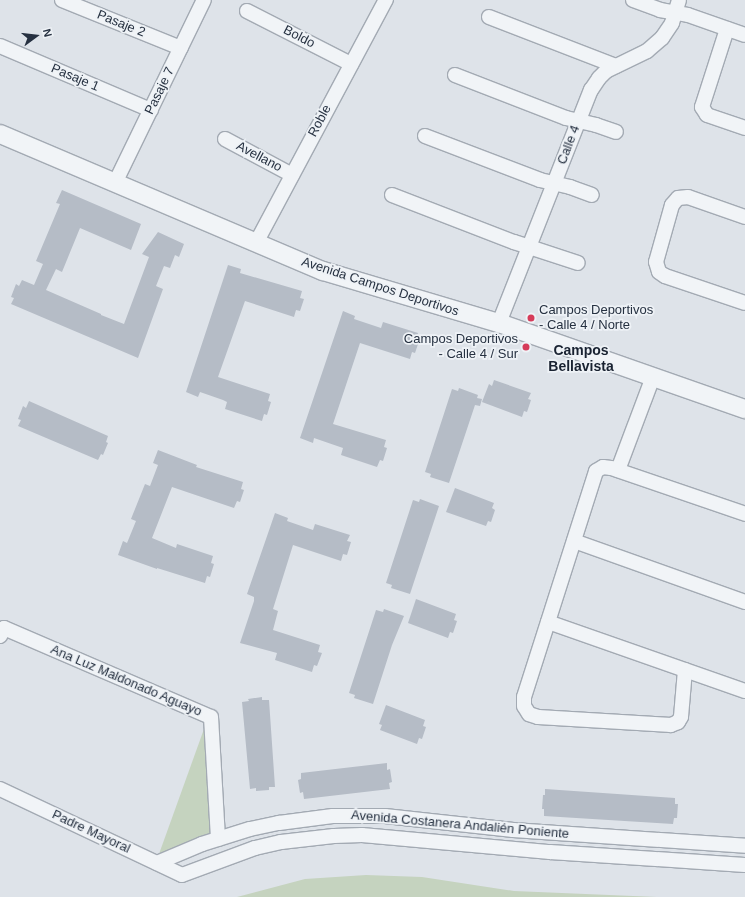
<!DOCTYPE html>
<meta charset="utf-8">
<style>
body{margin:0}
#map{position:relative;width:745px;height:897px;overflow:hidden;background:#dee3e9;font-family:Arial,sans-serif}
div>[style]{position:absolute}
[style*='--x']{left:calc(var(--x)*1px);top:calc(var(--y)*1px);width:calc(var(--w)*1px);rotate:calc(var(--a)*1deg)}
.green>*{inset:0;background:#c5d3bf}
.building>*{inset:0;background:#b5bcc6}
.roads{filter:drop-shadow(1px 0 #a3aab3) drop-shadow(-1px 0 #a3aab3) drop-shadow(0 1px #a3aab3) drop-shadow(0 -1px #a3aab3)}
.minor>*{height:14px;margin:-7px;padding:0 7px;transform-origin:7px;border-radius:7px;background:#f1f4f7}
.tertiary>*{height:18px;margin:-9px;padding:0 9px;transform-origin:9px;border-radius:9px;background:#f1f4f7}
.dots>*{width:11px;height:11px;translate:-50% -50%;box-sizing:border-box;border:2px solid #eef2f6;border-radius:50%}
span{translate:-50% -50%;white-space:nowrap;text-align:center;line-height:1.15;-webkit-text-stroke:3.5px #eef2f6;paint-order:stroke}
.street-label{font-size:13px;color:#263141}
.poi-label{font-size:13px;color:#263141}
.left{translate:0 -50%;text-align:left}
.right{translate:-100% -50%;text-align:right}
.neighbourhood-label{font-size:14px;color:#192231;font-weight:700}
.north{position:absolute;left:16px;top:16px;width:40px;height:40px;-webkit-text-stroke:3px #eef2f6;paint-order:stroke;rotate:75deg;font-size:11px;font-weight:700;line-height:16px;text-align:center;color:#263141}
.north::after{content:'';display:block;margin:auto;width:14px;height:18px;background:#263141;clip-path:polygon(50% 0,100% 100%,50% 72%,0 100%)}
</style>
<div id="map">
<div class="green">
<i style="clip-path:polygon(204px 729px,211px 833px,159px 854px)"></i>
<i style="clip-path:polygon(366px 875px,422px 877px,514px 891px,657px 897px,237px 897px,305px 879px)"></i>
</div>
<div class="building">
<i style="clip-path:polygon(62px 190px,141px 224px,131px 250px,80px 228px,62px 272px,56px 269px,46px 290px,101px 314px,101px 315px,124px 324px,149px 257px,142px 254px,158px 232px,184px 244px,179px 257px,175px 255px,170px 268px,164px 266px,156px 286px,163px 289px,138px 358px,11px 304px,14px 298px,11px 297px,16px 284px,19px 286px,22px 280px,34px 285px,43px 264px,36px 261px,60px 204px,56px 203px)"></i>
<i style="clip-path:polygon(228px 265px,241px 269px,240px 273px,302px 291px,300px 298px,304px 299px,300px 311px,296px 310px,294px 317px,245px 301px,218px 377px,270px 394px,268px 401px,271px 402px,267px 415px,264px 414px,262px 421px,225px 409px,227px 402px,223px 400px,200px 392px,198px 397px,186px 392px)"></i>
<i style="clip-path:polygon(343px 311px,355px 316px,354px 319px,381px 328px,383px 322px,418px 333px,416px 340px,419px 341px,415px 353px,412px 352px,410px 359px,360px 343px,333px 424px,386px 440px,384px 447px,387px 448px,383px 461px,380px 460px,377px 467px,341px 455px,343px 448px,314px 438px,313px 443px,300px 438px)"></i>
<i style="clip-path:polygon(494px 380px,531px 393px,528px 399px,531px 400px,527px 412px,524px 411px,522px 417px,482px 402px,489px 384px,492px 386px)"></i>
<i style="clip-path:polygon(459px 388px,478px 395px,477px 398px,482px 399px,480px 406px,475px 405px,449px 483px,430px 477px,431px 474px,425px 472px,452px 389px,458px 391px)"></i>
<i style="clip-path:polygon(29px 401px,108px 436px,106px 442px,108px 443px,103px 455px,101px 454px,98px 460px,18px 426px,21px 420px,18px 419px,23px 406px,26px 408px)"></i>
<i style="clip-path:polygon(158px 450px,197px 465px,196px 467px,243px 482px,241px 489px,244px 490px,240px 502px,237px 501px,234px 508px,172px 487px,152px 538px,176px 548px,177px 544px,213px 556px,211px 563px,214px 564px,210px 577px,207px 576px,205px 583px,157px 568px,157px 569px,118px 555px,123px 541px,127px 543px,136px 521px,131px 519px,145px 484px,150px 486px,158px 465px,153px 463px)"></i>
<i style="clip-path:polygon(455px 488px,494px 503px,492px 508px,495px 510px,491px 522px,488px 521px,486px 526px,446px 512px)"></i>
<i style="clip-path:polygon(420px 499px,439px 506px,410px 594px,391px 588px,392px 585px,386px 583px,413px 500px,419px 502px)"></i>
<i style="clip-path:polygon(275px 513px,288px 518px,287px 521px,313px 530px,315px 524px,350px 535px,347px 541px,351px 542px,347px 555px,343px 554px,341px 561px,293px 545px,273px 609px,278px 611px,273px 630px,320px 645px,318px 652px,322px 653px,317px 666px,314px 665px,312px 672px,275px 660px,277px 653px,240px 643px,254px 601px,254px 597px,247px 594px)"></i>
<i style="clip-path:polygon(416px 599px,456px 614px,454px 620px,457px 621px,453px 633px,450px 632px,448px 638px,408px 623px)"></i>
<i style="clip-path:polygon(384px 609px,404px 616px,392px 645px,373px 704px,354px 698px,355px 695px,349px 693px,376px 610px,383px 612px)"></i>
<i style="clip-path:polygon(262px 697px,262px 700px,269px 700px,275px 787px,269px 787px,269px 790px,256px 791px,256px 788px,250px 789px,242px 702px,249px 701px,248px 699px)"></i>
<i style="clip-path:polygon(386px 705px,425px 720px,423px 726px,426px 727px,422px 739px,419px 738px,417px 744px,380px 730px,382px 725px,379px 724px)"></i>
<i style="clip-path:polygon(387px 763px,387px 770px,390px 769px,392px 782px,389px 783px,390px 789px,304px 799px,303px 792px,300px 793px,298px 780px,301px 779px,301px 773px)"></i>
<i style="clip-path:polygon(545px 789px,675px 798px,675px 804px,678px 804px,677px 818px,674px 818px,673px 824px,544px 816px,544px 809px,542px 809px,543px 795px,545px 795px)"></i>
</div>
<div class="roads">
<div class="minor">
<i style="--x:62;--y:0;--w:128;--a:22"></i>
<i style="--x:633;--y:0;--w:29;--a:20"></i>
<i style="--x:660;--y:10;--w:28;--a:10"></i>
<i style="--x:688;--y:15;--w:60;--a:19.3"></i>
<i style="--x:247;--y:11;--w:117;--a:27"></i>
<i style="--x:489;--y:17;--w:136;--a:21.1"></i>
<i style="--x:727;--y:29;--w:82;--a:107.8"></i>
<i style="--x:702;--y:107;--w:9;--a:58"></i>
<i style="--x:707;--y:115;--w:40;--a:18.9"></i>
<i style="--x:0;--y:46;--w:164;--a:23"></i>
<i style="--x:455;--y:75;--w:119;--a:21.2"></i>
<i style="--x:566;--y:118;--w:31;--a:13"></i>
<i style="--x:596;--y:125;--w:21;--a:19"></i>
<i style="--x:425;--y:136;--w:123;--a:20.9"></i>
<i style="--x:540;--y:180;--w:31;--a:13"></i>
<i style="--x:570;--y:187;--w:23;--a:20"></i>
<i style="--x:225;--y:139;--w:76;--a:28.2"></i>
<i style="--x:115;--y:183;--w:203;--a:-64.1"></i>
<i style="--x:392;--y:195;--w:131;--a:21.1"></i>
<i style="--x:514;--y:242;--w:67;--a:18.2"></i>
<i style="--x:745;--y:217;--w:60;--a:-160.7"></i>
<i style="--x:688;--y:197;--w:10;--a:174"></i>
<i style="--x:678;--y:198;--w:9;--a:131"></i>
<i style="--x:672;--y:205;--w:59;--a:105.7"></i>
<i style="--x:656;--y:262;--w:10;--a:73"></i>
<i style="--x:659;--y:272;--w:7;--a:34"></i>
<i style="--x:665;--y:276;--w:84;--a:18.6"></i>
<i style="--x:256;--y:243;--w:276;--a:-61.9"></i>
<i style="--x:499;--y:323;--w:251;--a:-68.5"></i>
<i style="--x:591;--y:90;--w:14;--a:-56"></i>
<i style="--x:599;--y:78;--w:10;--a:-45"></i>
<i style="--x:606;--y:71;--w:46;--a:-26"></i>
<i style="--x:647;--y:51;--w:20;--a:-41"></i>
<i style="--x:662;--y:38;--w:18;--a:-56"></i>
<i style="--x:672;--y:23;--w:24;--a:-73"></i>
<i style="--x:618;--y:470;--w:99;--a:-69.4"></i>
<i style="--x:574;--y:541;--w:182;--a:19.6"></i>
<i style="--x:548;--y:622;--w:209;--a:19.3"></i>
<i style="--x:0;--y:636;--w:9;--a:-63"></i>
<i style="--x:4;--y:628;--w:225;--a:23.3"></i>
<i style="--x:211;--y:717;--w:122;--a:86.7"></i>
<i style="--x:685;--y:670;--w:47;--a:94.9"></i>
<i style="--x:681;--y:717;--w:6;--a:121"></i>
<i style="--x:678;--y:722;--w:8;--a:157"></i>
<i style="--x:671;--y:725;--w:133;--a:-176.6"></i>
<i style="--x:538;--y:717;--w:9;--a:-162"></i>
<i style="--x:529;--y:714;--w:9;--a:-122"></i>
<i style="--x:524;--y:706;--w:9;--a:-90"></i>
<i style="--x:524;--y:697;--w:237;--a:-72.3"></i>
<i style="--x:596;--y:471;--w:8;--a:-30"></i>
<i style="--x:603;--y:467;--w:8;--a:7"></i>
<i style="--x:611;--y:468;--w:142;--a:18.9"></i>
<i style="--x:0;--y:789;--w:201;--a:25.3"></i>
<i style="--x:182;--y:875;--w:78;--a:-20.3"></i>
<i style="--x:255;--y:848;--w:27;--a:-13"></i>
<i style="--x:281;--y:842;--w:53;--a:-6.5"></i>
<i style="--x:334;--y:836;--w:28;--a:-2"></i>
<i style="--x:362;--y:835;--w:189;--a:5.2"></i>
<i style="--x:550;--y:852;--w:195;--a:3.8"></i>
<i style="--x:157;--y:863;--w:49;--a:-22.9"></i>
<i style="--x:202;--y:844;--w:50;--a:-17.4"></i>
<i style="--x:250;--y:829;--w:30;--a:-12"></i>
<i style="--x:279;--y:823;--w:54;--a:-7.4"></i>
<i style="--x:333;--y:816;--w:52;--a:0"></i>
<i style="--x:385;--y:816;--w:129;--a:6.2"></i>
<i style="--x:513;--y:830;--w:233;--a:3.9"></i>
</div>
<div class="tertiary">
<i style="--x:0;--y:134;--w:351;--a:23"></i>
<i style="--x:323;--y:271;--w:184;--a:16.5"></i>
<i style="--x:499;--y:323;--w:261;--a:19.3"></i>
</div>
</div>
<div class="dots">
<i style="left:531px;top:318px;background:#d63b59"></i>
<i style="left:526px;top:347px;background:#d63b59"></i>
</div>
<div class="street-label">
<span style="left:121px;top:24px;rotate:22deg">Pasaje 2</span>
<span style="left:299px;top:37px;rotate:27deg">Boldo</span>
<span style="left:75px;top:78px;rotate:23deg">Pasaje 1</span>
<span style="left:160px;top:91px;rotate:-64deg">Pasaje 7</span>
<span style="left:320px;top:121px;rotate:-62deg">Roble</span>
<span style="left:569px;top:145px;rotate:-69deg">Calle 4</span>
<span style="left:259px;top:157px;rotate:28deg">Avellano</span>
<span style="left:380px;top:287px;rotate:18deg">Avenida Campos Deportivos</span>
<span style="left:126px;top:681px;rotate:23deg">Ana Luz Maldonado Aguayo</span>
<span style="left:460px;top:825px;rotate:5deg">Avenida Costanera Andalién Poniente</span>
<span style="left:91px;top:832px;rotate:25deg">Padre Mayoral</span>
</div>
<div class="poi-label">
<span class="left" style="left:539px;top:318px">Campos Deportivos<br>- Calle 4 / Norte</span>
<span class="right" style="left:518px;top:347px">Campos Deportivos<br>- Calle 4 / Sur</span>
</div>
<div class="neighbourhood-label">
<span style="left:581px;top:358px">Campos<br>Bellavista</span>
</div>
<div class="north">N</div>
</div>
